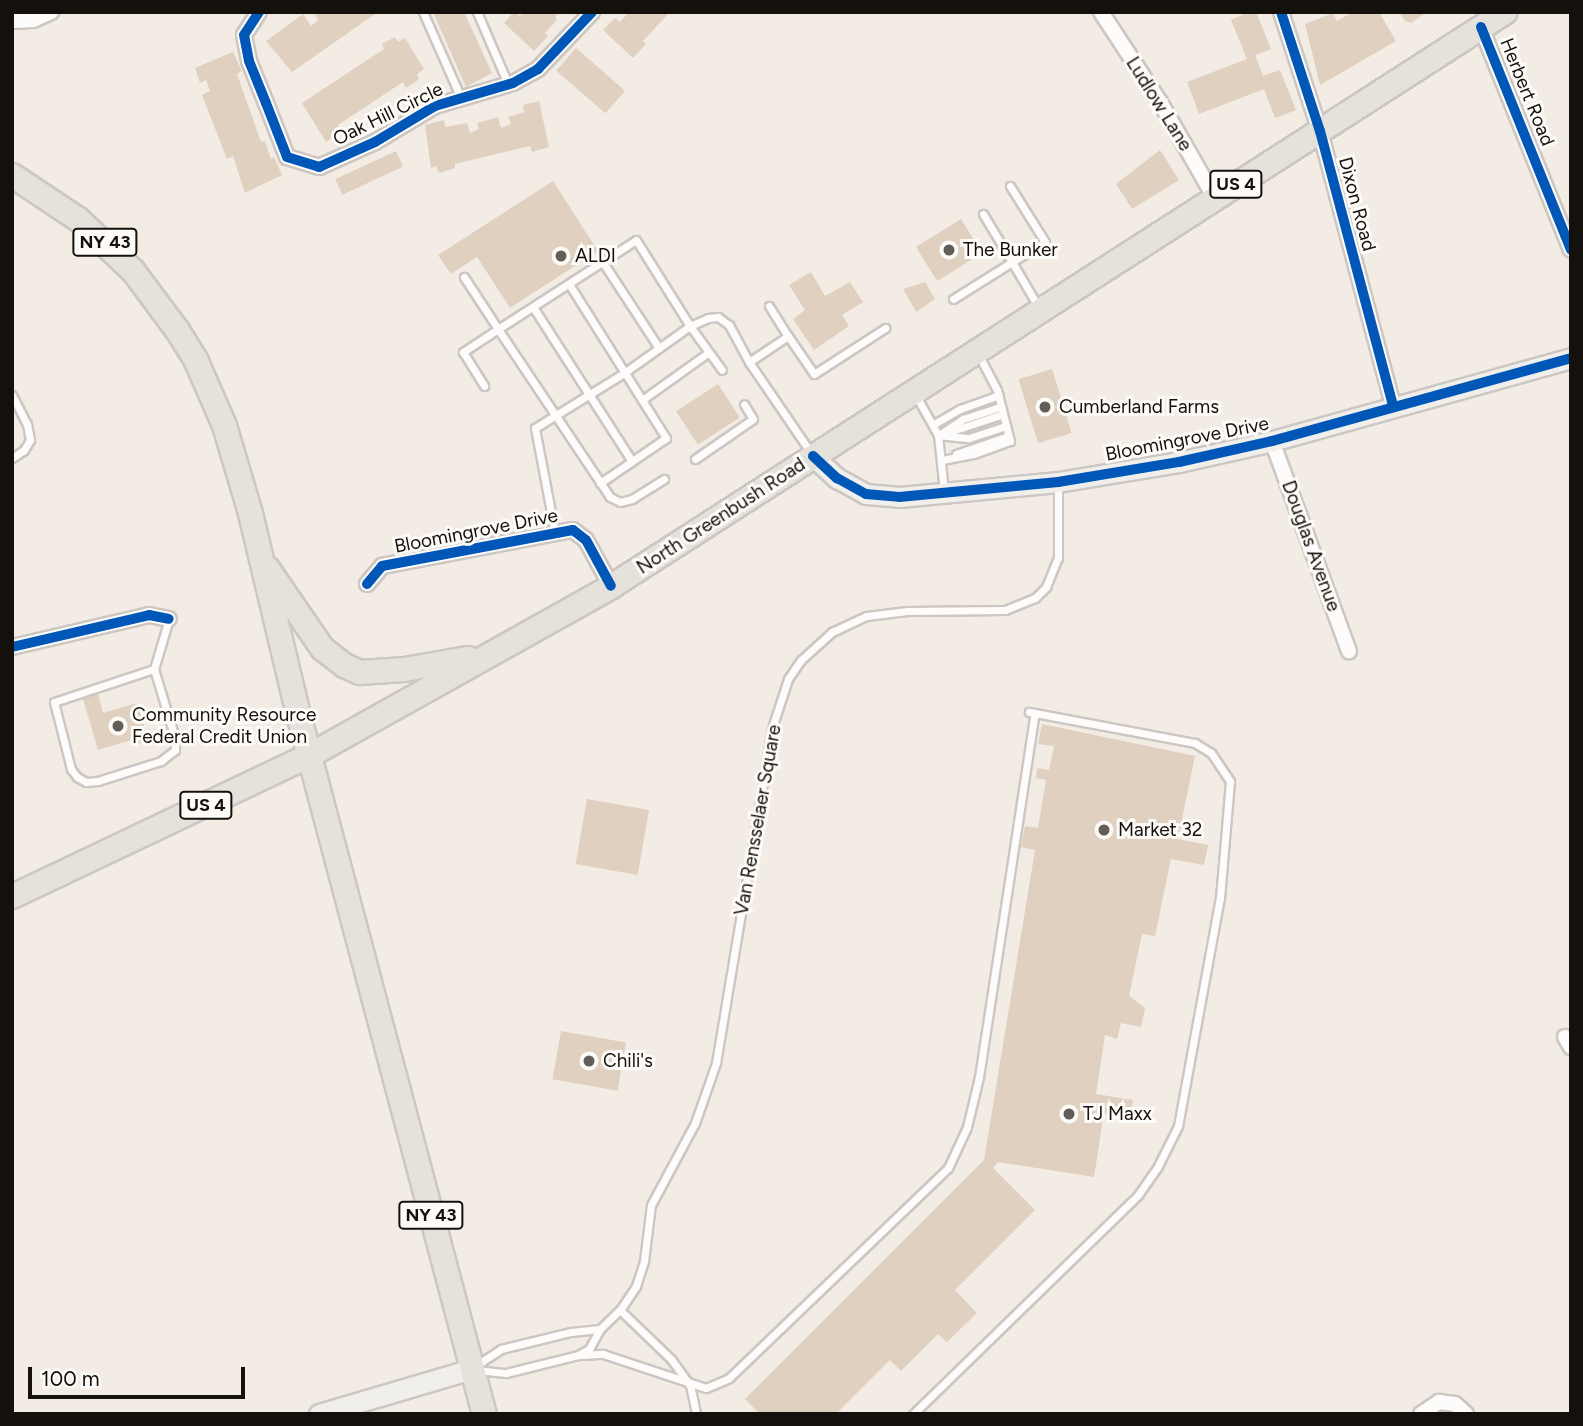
<!DOCTYPE html>
<style>
body{margin:0}
#map{position:relative;width:1583px;height:1426px;overflow:hidden;background:#f2ece5;font-family:Figtree,sans-serif}
div>[style]{position:absolute}
[style*='--x']{left:calc(var(--x)*1px);top:calc(var(--y)*1px);width:calc(var(--w)*1px);rotate:calc(var(--a)*1deg)}
.building>*{inset:0;background:#e0d0bf;transform-origin:0 0}
.roads{filter:drop-shadow(2px 0 #ccc7c2) drop-shadow(-2px 0 #ccc7c2) drop-shadow(0 2px #ccc7c2) drop-shadow(0 -2px #ccc7c2)}
.lane>*{height:7px;margin:-3.5px;padding:0 3.5px;transform-origin:3.5px;border-radius:3.5px;background:#fdfcfb}
.street>*{height:14px;margin:-7px;padding:0 7px;transform-origin:7px;border-radius:7px;background:#fdfcfb}
.secondary>*{height:19px;margin:-9.5px;padding:0 9.5px;transform-origin:9.5px;border-radius:9.5px;background:#f1efeb}
.primary>*{height:23px;margin:-11.5px;padding:0 11.5px;transform-origin:11.5px;border-radius:11.5px;background:#e5e2db}
.cycleway>*{height:10px;margin:-5px;padding:0 5px;transform-origin:5px;border-radius:5px;background:#0057b8}
.dots>*{width:19px;height:19px;translate:-50% -50%;box-sizing:border-box;border:4px solid #fdfbf8;border-radius:50%}
span{translate:-50% -50%;white-space:nowrap;text-align:center;line-height:1.15;-webkit-text-stroke:6px #fdfbf8;paint-order:stroke}
.shield-label span{padding:2px 5px;background:#fdfbf8;border:2px solid;border-radius:5px;-webkit-text-stroke-width:0}
.shield-label{font-size:18px;color:#14100b;font-weight:700}
.street-label{font-size:19px;color:#14100b}
.poi-label{font-size:19px;color:#14100b}
.left{translate:0 -50%;text-align:left}
.frame{position:absolute;inset:0;border:14px solid #14100b;pointer-events:none}
.scale{position:absolute;left:28px;top:1367px;width:217px;height:32px;box-sizing:border-box;border:4px solid #14100b;border-top:0;padding-left:9px;font-size:21px;line-height:24px;white-space:nowrap;color:#14100b;-webkit-text-stroke:5px #fdfbf8;paint-order:stroke}
</style>
<div id="map">
<div class="building">
<i style="clip-path:polygon(318px 12px,378px 12px,292px 72px,266px 41px,303px 14px,311px 26px,318px 20px,315px 15px)"></i>
<i style="clip-path:polygon(433px 12px,464px 12px,492px 73px,466px 87px)"></i>
<i style="clip-path:polygon(514px 12px,520px 16px,523px 12px,559px 12px,555px 17px,557px 20px,545px 33px,548px 36px,534px 51px,504px 23px)"></i>
<i style="clip-path:polygon(629px 12px,668px 14px,643px 41px,646px 44px,633px 58px,603px 30px,615px 18px,620px 22px)"></i>
<i style="clip-path:polygon(1249px 12px,1256px 12px,1271px 49px,1255px 55px,1263px 76px,1280px 70px,1296px 110px,1275px 118px,1264px 89px,1199px 114px,1187px 82px,1247px 59px,1231px 20px)"></i>
<i style="clip-path:polygon(1353px 12px,1379px 12px,1396px 41px,1320px 85px,1305px 24px,1333px 13px,1337px 21px)"></i>
<i style="clip-path:polygon(1399px 12px,1427px 12px,1411px 23px,1405px 21px)"></i>
<i style="clip-path:polygon(395px 37px,398px 42px,405px 38px,424px 69px,417px 74px,419px 79px,406px 88px,403px 82px,338px 125px,342px 131px,326px 142px,302px 103px,384px 49px,382px 44px)"></i>
<i style="left:576px;top:48px;width:65px;height:30px;rotate:41deg"></i>
<i style="clip-path:polygon(233px 52px,242px 71px,237px 74px,261px 142px,265px 141px,271px 159px,274px 157px,282px 175px,245px 193px,233px 156px,227px 159px,202px 95px,210px 91px,206px 80px,200px 83px,195px 68px)"></i>
<i style="clip-path:polygon(539px 101px,549px 147px,532px 152px,530px 146px,455px 164px,455px 168px,439px 173px,436px 166px,431px 168px,425px 125px,444px 120px,445px 127px,467px 123px,470px 133px,479px 129px,477px 123px,498px 117px,501px 128px,511px 124px,508px 117px,524px 112px,523px 105px)"></i>
<i style="clip-path:polygon(1160px 150px,1179px 180px,1132px 209px,1116px 184px)"></i>
<i style="left:396px;top:151px;width:17px;height:67px;rotate:65deg"></i>
<i style="clip-path:polygon(553px 181px,598px 251px,510px 308px,477px 257px,451px 274px,438px 255px)"></i>
<i style="left:961px;top:219px;width:40px;height:53px;rotate:58deg"></i>
<i style="clip-path:polygon(811px 272px,825px 296px,850px 282px,863px 302px,842px 315px,849px 326px,814px 350px,793px 319px,805px 310px,789px 285px)"></i>
<i style="clip-path:polygon(925px 282px,935px 299px,916px 312px,903px 289px)"></i>
<i style="left:1052px;top:369px;width:67px;height:35px;rotate:73deg"></i>
<i style="left:718px;top:384px;width:40px;height:50px;rotate:57deg"></i>
<i style="left:983px;top:399px;width:54px;height:25px;rotate:72deg"></i>
<i style="clip-path:polygon(98px 694px,103px 713px,137px 703px,149px 741px,137px 744px,135px 739px,98px 750px,83px 699px)"></i>
<i style="clip-path:polygon(1042px 724px,1195px 756px,1178px 839px,1208px 845px,1204px 865px,1171px 859px,1155px 936px,1142px 934px,1129px 996px,1145px 1008px,1141px 1027px,1121px 1023px,1117px 1039px,1105px 1035px,1096px 1094px,1133px 1100px,1130px 1117px,1104px 1113px,1094px 1177px,998px 1162px,993px 1168px,1035px 1210px,955px 1290px,977px 1313px,947px 1342px,938px 1334px,901px 1371px,890px 1360px,836px 1414px,760px 1414px,745px 1399px,984px 1160px,1035px 850px,1021px 847px,1025px 826px,1038px 828px,1046px 780px,1036px 778px,1037px 768px,1049px 770px,1054px 746px,1038px 744px)"></i>
<i style="left:587px;top:799px;width:63px;height:66px;rotate:10deg"></i>
<i style="left:561px;top:1031px;width:66px;height:49px;rotate:10deg"></i>
</div>
<div class="roads">
<div class="lane">
<i style="--x:423;--y:12;--w:94;--a:66.2"></i>
<i style="--x:477;--y:12;--w:78;--a:66.7"></i>
<i style="--x:1010;--y:186;--w:66;--a:58"></i>
<i style="--x:1045;--y:242;--w:39;--a:149"></i>
<i style="--x:1012;--y:262;--w:53;--a:59.6"></i>
<i style="--x:602;--y:261;--w:104;--a:56.8"></i>
<i style="--x:464;--y:277;--w:62;--a:56.8"></i>
<i style="--x:498;--y:329;--w:42;--a:146.7"></i>
<i style="--x:463;--y:352;--w:40;--a:58"></i>
<i style="--x:569;--y:284;--w:182;--a:57.8"></i>
<i style="--x:666;--y:438;--w:80;--a:145.7"></i>
<i style="--x:953;--y:299;--w:70;--a:-32.1"></i>
<i style="--x:1012;--y:262;--w:56;--a:-121.1"></i>
<i style="--x:769;--y:306;--w:36;--a:58"></i>
<i style="--x:533;--y:307;--w:183;--a:57.3"></i>
<i style="--x:749;--y:362;--w:47;--a:-33.7"></i>
<i style="--x:788;--y:336;--w:46;--a:55.6"></i>
<i style="--x:814;--y:374;--w:85;--a:-32.9"></i>
<i style="--x:915;--y:394;--w:47;--a:60.7"></i>
<i style="--x:938;--y:435;--w:56;--a:83.9"></i>
<i style="--x:12;--y:395;--w:33;--a:63"></i>
<i style="--x:27;--y:424;--w:16;--a:79"></i>
<i style="--x:30;--y:440;--w:12;--a:121"></i>
<i style="--x:24;--y:450;--w:14;--a:146"></i>
<i style="--x:642;--y:400;--w:82;--a:-35.6"></i>
<i style="--x:934;--y:424;--w:30;--a:-30"></i>
<i style="--x:960;--y:409;--w:41;--a:-19.7"></i>
<i style="--x:946;--y:433;--w:60;--a:-18.4"></i>
<i style="--x:938;--y:435;--w:31;--a:6"></i>
<i style="--x:969;--y:438;--w:39;--a:-18"></i>
<i style="--x:939;--y:435;--w:29;--a:-34"></i>
<i style="--x:963;--y:419;--w:40;--a:-18"></i>
<i style="--x:956;--y:454;--w:55;--a:-19.1"></i>
<i style="--x:695;--y:459;--w:70;--a:-34.6"></i>
<i style="--x:753;--y:419;--w:17;--a:-121"></i>
<i style="--x:942;--y:460;--w:33;--a:-11"></i>
<i style="--x:974;--y:454;--w:38;--a:-20"></i>
<i style="--x:1010;--y:441;--w:53;--a:-104.3"></i>
<i style="--x:997;--y:390;--w:41;--a:-117.8"></i>
<i style="--x:664;--y:479;--w:38;--a:148"></i>
<i style="--x:632;--y:499;--w:12;--a:166"></i>
<i style="--x:620;--y:502;--w:11;--a:-153"></i>
<i style="--x:610;--y:497;--w:202;--a:-123.7"></i>
<i style="--x:498;--y:329;--w:164;--a:-32.8"></i>
<i style="--x:636;--y:240;--w:102;--a:57.9"></i>
<i style="--x:690;--y:326;--w:54;--a:54"></i>
<i style="--x:555;--y:533;--w:107;--a:-100.8"></i>
<i style="--x:535;--y:428;--w:105;--a:-31.7"></i>
<i style="--x:624;--y:373;--w:81;--a:-35.5"></i>
<i style="--x:690;--y:326;--w:20;--a:-24"></i>
<i style="--x:708;--y:318;--w:10;--a:-6"></i>
<i style="--x:718;--y:317;--w:14;--a:36"></i>
<i style="--x:729;--y:325;--w:42;--a:61.6"></i>
<i style="--x:749;--y:362;--w:110;--a:55.7"></i>
<i style="--x:154;--y:669;--w:72;--a:73.1"></i>
<i style="--x:175;--y:738;--w:12;--a:90"></i>
<i style="--x:175;--y:750;--w:18;--a:142"></i>
<i style="--x:161;--y:761;--w:66;--a:162.4"></i>
<i style="--x:98;--y:781;--w:12;--a:175"></i>
<i style="--x:86;--y:782;--w:10;--a:-151"></i>
<i style="--x:77;--y:777;--w:10;--a:-127"></i>
<i style="--x:71;--y:769;--w:69;--a:-104.2"></i>
<i style="--x:54;--y:702;--w:105;--a:-18.3"></i>
<i style="--x:154;--y:669;--w:52;--a:-73.3"></i>
<i style="--x:620;--y:1310;--w:71;--a:43.9"></i>
<i style="--x:671;--y:1359;--w:32;--a:54"></i>
<i style="--x:690;--y:1385;--w:30;--a:78"></i>
<i style="--x:581;--y:1355;--w:22;--a:-3"></i>
<i style="--x:603;--y:1354;--w:108;--a:18.3"></i>
<i style="--x:706;--y:1388;--w:25;--a:-23"></i>
<i style="--x:729;--y:1378;--w:303;--a:-43.8"></i>
<i style="--x:948;--y:1168;--w:45;--a:-65.1"></i>
<i style="--x:967;--y:1127;--w:51;--a:-76.5"></i>
<i style="--x:979;--y:1077;--w:368;--a:-81.3"></i>
<i style="--x:475;--y:1366;--w:31;--a:-33"></i>
<i style="--x:501;--y:1349;--w:72;--a:-13.7"></i>
<i style="--x:571;--y:1332;--w:29;--a:-6"></i>
<i style="--x:476;--y:1370;--w:30;--a:6"></i>
<i style="--x:506;--y:1373;--w:74;--a:-14"></i>
<i style="--x:578;--y:1355;--w:13;--a:-29"></i>
<i style="--x:589;--y:1349;--w:23;--a:-61"></i>
<i style="--x:600;--y:1329;--w:28;--a:-44"></i>
<i style="--x:620;--y:1310;--w:29;--a:-56"></i>
<i style="--x:636;--y:1286;--w:26;--a:-72"></i>
<i style="--x:644;--y:1261;--w:56;--a:-82.9"></i>
<i style="--x:651;--y:1205;--w:93;--a:-61.8"></i>
<i style="--x:695;--y:1123;--w:64;--a:-70.7"></i>
<i style="--x:716;--y:1063;--w:340;--a:-80.5"></i>
<i style="--x:772;--y:728;--w:52;--a:-71.9"></i>
<i style="--x:788;--y:679;--w:23;--a:-56"></i>
<i style="--x:801;--y:660;--w:42;--a:-42.1"></i>
<i style="--x:832;--y:632;--w:38;--a:-25"></i>
<i style="--x:867;--y:616;--w:40;--a:-7.1"></i>
<i style="--x:907;--y:611;--w:98;--a:-0.6"></i>
<i style="--x:1005;--y:610;--w:32;--a:-22"></i>
<i style="--x:1035;--y:598;--w:16;--a:-45"></i>
<i style="--x:1046;--y:587;--w:31;--a:-68"></i>
<i style="--x:1058;--y:558;--w:74;--a:-90"></i>
<i style="--x:913;--y:1414;--w:314;--a:-44.2"></i>
<i style="--x:1138;--y:1195;--w:35;--a:-55"></i>
<i style="--x:1158;--y:1166;--w:45;--a:-63.4"></i>
<i style="--x:1178;--y:1126;--w:232;--a:-79.6"></i>
<i style="--x:1220;--y:898;--w:117;--a:-85.1"></i>
<i style="--x:1230;--y:781;--w:34;--a:-124"></i>
<i style="--x:1211;--y:753;--w:19;--a:-148"></i>
<i style="--x:1195;--y:743;--w:169;--a:-169.4"></i>
</div>
<div class="street">
<i style="--x:259;--y:12;--w:27;--a:123"></i>
<i style="--x:244;--y:35;--w:26;--a:79"></i>
<i style="--x:249;--y:61;--w:45;--a:68"></i>
<i style="--x:266;--y:103;--w:58;--a:68.7"></i>
<i style="--x:287;--y:157;--w:34;--a:17"></i>
<i style="--x:319;--y:167;--w:61;--a:-24.1"></i>
<i style="--x:375;--y:142;--w:70;--a:-31"></i>
<i style="--x:435;--y:106;--w:81;--a:-16.4"></i>
<i style="--x:513;--y:83;--w:29;--a:-29"></i>
<i style="--x:538;--y:69;--w:79;--a:-46.5"></i>
<i style="--x:1101;--y:12;--w:108;--a:56.8"></i>
<i style="--x:1160;--y:102;--w:111;--a:60.2"></i>
<i style="--x:1281;--y:12;--w:125;--a:71.9"></i>
<i style="--x:1320;--y:131;--w:285;--a:75.1"></i>
<i style="--x:12;--y:21;--w:21;--a:-3"></i>
<i style="--x:33;--y:20;--w:20;--a:-24"></i>
<i style="--x:1481;--y:27;--w:240;--a:68"></i>
<i style="--x:1272;--y:441;--w:224;--a:69.9"></i>
<i style="--x:367;--y:584;--w:23;--a:-50"></i>
<i style="--x:382;--y:566;--w:194;--a:-10.7"></i>
<i style="--x:573;--y:530;--w:16;--a:38"></i>
<i style="--x:586;--y:540;--w:52;--a:61.5"></i>
<i style="--x:12;--y:647;--w:141;--a:-13.1"></i>
<i style="--x:149;--y:615;--w:20;--a:11"></i>
<i style="--x:1565;--y:1037;--w:12;--a:59"></i>
<i style="--x:1421;--y:1414;--w:22;--a:-34"></i>
<i style="--x:1439;--y:1402;--w:16;--a:7"></i>
<i style="--x:1455;--y:1404;--w:15;--a:42"></i>
</div>
<div class="secondary">
<i style="--x:813;--y:456;--w:33;--a:43"></i>
<i style="--x:837;--y:478;--w:33;--a:29"></i>
<i style="--x:866;--y:494;--w:33;--a:5"></i>
<i style="--x:899;--y:497;--w:160;--a:-5.4"></i>
<i style="--x:1058;--y:482;--w:123;--a:-9.4"></i>
<i style="--x:1179;--y:462;--w:95;--a:-12.7"></i>
<i style="--x:1272;--y:441;--w:310;--a:-15.5"></i>
<i style="--x:319;--y:1414;--w:159;--a:-16.4"></i>
</div>
<div class="primary">
<i style="--x:12;--y:175;--w:79;--a:33.7"></i>
<i style="--x:78;--y:219;--w:76;--a:43.4"></i>
<i style="--x:133;--y:271;--w:74;--a:53.3"></i>
<i style="--x:177;--y:330;--w:36;--a:58"></i>
<i style="--x:196;--y:361;--w:70;--a:66.4"></i>
<i style="--x:224;--y:425;--w:92;--a:73.5"></i>
<i style="--x:250;--y:513;--w:207;--a:76.6"></i>
<i style="--x:298;--y:714;--w:724;--a:75.12"></i>
<i style="--x:267;--y:568;--w:97;--a:55.5"></i>
<i style="--x:322;--y:648;--w:28;--a:38"></i>
<i style="--x:344;--y:665;--w:17;--a:25"></i>
<i style="--x:359;--y:672;--w:45;--a:-3.8"></i>
<i style="--x:404;--y:669;--w:65;--a:-9.8"></i>
<i style="--x:12;--y:896;--w:329;--a:-25.4"></i>
<i style="--x:309;--y:755;--w:346;--a:-29.2"></i>
<i style="--x:611;--y:586;--w:1062;--a:-32.73"></i>
</div>
</div>
<div class="cycleway">
<i style="--x:259;--y:12;--w:27;--a:123"></i>
<i style="--x:244;--y:35;--w:26;--a:79"></i>
<i style="--x:249;--y:61;--w:45;--a:68"></i>
<i style="--x:266;--y:103;--w:58;--a:68.7"></i>
<i style="--x:287;--y:157;--w:34;--a:17"></i>
<i style="--x:319;--y:167;--w:61;--a:-24.1"></i>
<i style="--x:375;--y:142;--w:70;--a:-31"></i>
<i style="--x:435;--y:106;--w:81;--a:-16.4"></i>
<i style="--x:513;--y:83;--w:29;--a:-29"></i>
<i style="--x:538;--y:69;--w:79;--a:-46.5"></i>
<i style="--x:1281;--y:12;--w:125;--a:71.9"></i>
<i style="--x:1320;--y:131;--w:285;--a:75.1"></i>
<i style="--x:1481;--y:27;--w:240;--a:68"></i>
<i style="--x:813;--y:456;--w:33;--a:43"></i>
<i style="--x:837;--y:478;--w:33;--a:29"></i>
<i style="--x:866;--y:494;--w:33;--a:5"></i>
<i style="--x:899;--y:497;--w:160;--a:-5.4"></i>
<i style="--x:1058;--y:482;--w:123;--a:-9.4"></i>
<i style="--x:1179;--y:462;--w:95;--a:-12.7"></i>
<i style="--x:1272;--y:441;--w:310;--a:-15.5"></i>
<i style="--x:367;--y:584;--w:23;--a:-50"></i>
<i style="--x:382;--y:566;--w:194;--a:-10.7"></i>
<i style="--x:573;--y:530;--w:16;--a:38"></i>
<i style="--x:586;--y:540;--w:52;--a:61.5"></i>
<i style="--x:12;--y:647;--w:141;--a:-13.1"></i>
<i style="--x:149;--y:615;--w:20;--a:11"></i>
</div>
<div class="dots">
<i style="left:949px;top:250px;background:#625d57"></i>
<i style="left:561px;top:256px;background:#625d57"></i>
<i style="left:1045px;top:407px;background:#625d57"></i>
<i style="left:118px;top:726px;background:#625d57"></i>
<i style="left:1104px;top:830px;background:#625d57"></i>
<i style="left:589px;top:1061px;background:#625d57"></i>
<i style="left:1069px;top:1114px;background:#625d57"></i>
</div>
<div class="shield-label">
<span style="left:1236px;top:184px">US 4</span>
<span style="left:105px;top:242px">NY 43</span>
<span style="left:206px;top:805px">US 4</span>
<span style="left:431px;top:1215px">NY 43</span>
</div>
<div class="street-label">
<span style="left:1527px;top:92px;rotate:68deg">Herbert Road</span>
<span style="left:1159px;top:104px;rotate:58deg">Ludlow Lane</span>
<span style="left:388px;top:114px;rotate:-26deg">Oak Hill Circle</span>
<span style="left:1357px;top:204px;rotate:75deg">Dixon Road</span>
<span style="left:1187px;top:439px;rotate:-11deg">Bloomingrove Drive</span>
<span style="left:721px;top:516px;rotate:-33deg">North Greenbush Road</span>
<span style="left:476px;top:531px;rotate:-11deg">Bloomingrove Drive</span>
<span style="left:1311px;top:546px;rotate:70deg">Douglas Avenue</span>
<span style="left:758px;top:820px;rotate:-80deg">Van Rensselaer Square</span>
</div>
<div class="poi-label">
<span class="left" style="left:963px;top:250px">The Bunker</span>
<span class="left" style="left:575px;top:256px">ALDI</span>
<span class="left" style="left:1059px;top:407px">Cumberland Farms</span>
<span class="left" style="left:132px;top:726px">Community Resource<br>Federal Credit Union</span>
<span class="left" style="left:1118px;top:830px">Market 32</span>
<span class="left" style="left:603px;top:1061px">Chili's</span>
<span class="left" style="left:1083px;top:1114px">TJ Maxx</span>
</div>
<div class="frame"></div>
<div class="scale">100 m</div>
</div>
